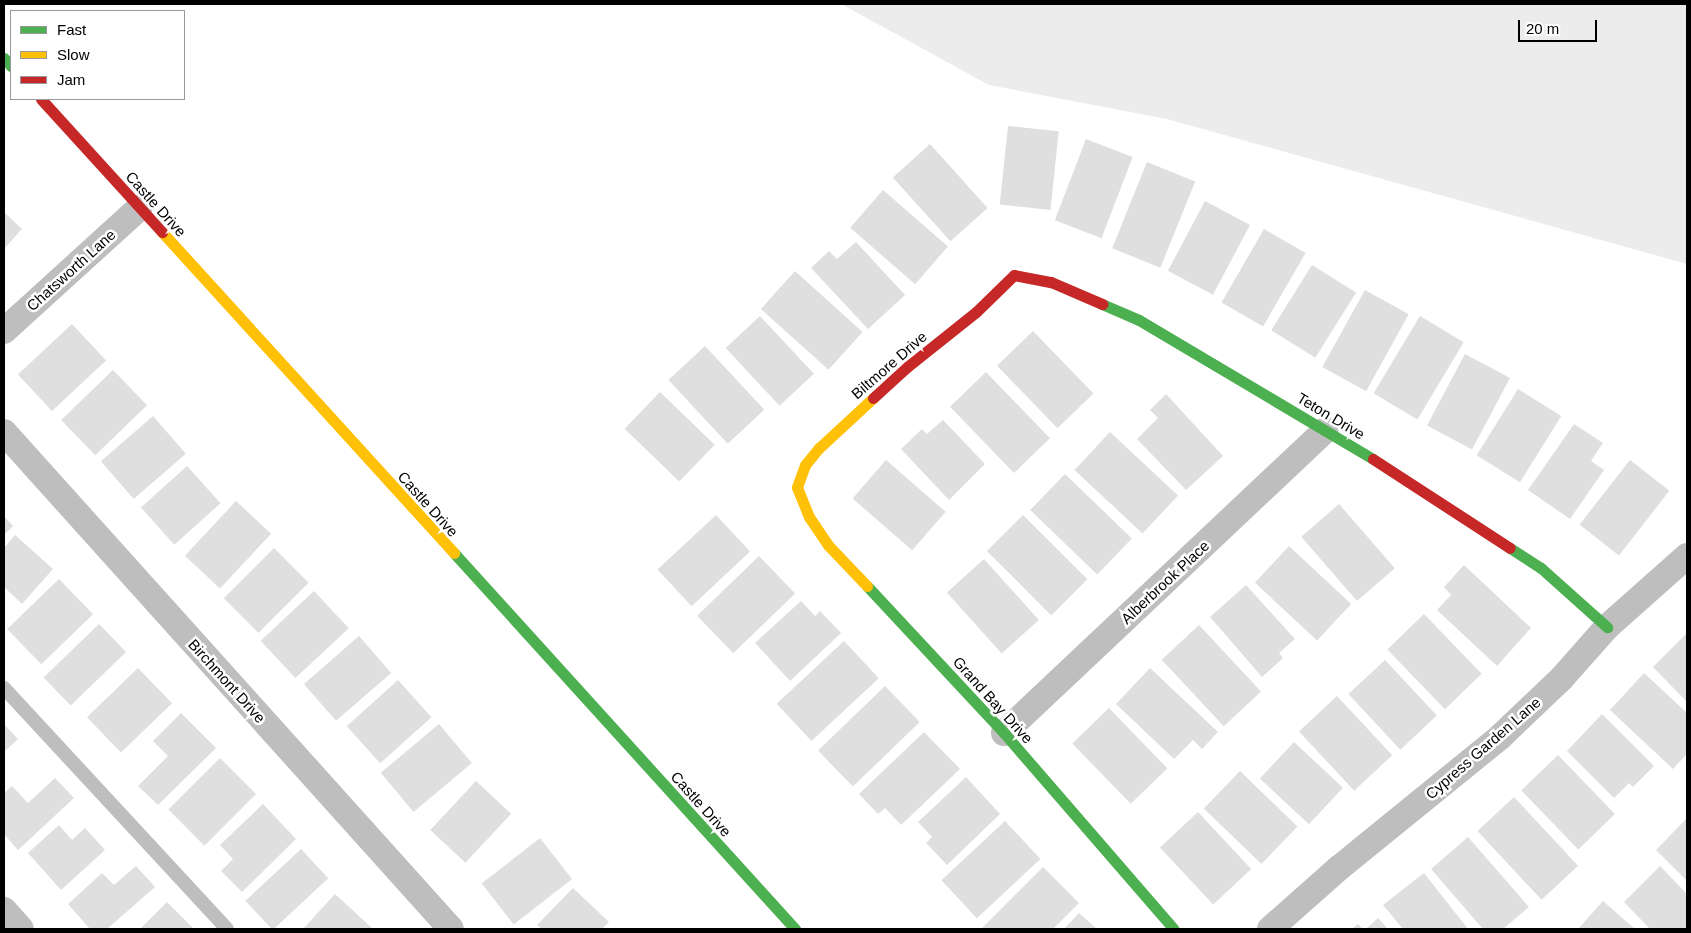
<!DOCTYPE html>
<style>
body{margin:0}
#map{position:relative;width:1691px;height:933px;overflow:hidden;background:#fff;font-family:Helvetica,sans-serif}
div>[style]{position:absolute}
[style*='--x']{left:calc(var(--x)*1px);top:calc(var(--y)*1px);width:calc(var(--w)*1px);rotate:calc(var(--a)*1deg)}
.green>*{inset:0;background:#ececec}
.building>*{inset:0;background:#dfdfdf;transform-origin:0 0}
.lane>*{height:14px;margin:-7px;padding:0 7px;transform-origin:7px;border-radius:7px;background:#bebebe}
.street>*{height:26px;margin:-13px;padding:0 13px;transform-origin:13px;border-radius:13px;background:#bebebe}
.fast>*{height:11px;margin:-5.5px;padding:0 5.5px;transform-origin:5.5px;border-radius:5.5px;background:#4caf50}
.slow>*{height:11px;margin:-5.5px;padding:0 5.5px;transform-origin:5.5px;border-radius:5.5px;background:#ffc107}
.jam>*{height:11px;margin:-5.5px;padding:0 5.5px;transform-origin:5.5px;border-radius:5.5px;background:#c62828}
span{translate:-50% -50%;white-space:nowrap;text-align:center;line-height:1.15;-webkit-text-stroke:5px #fff;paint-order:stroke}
.street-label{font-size:15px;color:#000}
.frame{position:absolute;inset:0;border:5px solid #000;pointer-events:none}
.legend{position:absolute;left:10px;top:10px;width:175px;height:90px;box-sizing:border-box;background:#fff;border:1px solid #999;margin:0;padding:6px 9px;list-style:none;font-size:15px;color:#000}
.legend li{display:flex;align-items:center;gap:10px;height:25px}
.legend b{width:25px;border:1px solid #999}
.scale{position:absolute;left:1518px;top:20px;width:79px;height:22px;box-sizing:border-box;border:2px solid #000;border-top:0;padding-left:6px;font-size:15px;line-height:18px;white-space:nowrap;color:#000;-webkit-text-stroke:4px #fff;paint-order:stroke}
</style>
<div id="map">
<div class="green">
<i style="clip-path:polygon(841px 4px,1687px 4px,1687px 264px,1167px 119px,989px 85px)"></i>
</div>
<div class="building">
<i style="left:1008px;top:126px;width:51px;height:79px;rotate:6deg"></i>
<i style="left:1086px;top:139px;width:50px;height:87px;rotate:21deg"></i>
<i style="left:930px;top:144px;width:86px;height:50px;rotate:48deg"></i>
<i style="left:1147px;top:162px;width:52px;height:93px;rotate:22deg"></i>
<i style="left:883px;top:190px;width:86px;height:50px;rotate:41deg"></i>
<i style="left:1205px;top:201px;width:51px;height:79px;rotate:28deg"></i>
<i style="clip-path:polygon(4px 212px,22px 229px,4px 249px)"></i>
<i style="left:1264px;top:229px;width:48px;height:85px;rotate:30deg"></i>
<i style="clip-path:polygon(856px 242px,905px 295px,868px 329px,811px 268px,829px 251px,837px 259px)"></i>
<i style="left:1312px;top:265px;width:52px;height:77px;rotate:32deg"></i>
<i style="left:795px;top:271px;width:91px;height:51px;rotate:42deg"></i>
<i style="left:1365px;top:290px;width:50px;height:88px;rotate:29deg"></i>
<i style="left:760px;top:316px;width:79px;height:47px;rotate:47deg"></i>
<i style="left:1420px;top:316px;width:51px;height:90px;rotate:31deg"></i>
<i style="left:72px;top:324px;width:50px;height:74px;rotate:47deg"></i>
<i style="left:1033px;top:331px;width:87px;height:50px;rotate:46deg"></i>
<i style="left:705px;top:346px;width:87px;height:50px;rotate:47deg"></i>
<i style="left:1465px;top:354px;width:51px;height:81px;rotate:28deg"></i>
<i style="left:113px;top:370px;width:49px;height:72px;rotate:46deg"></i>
<i style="left:986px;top:372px;width:92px;height:50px;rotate:46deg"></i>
<i style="left:1518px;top:389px;width:51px;height:78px;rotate:32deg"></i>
<i style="left:660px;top:392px;width:76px;height:51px;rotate:44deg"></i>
<i style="clip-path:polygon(1166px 394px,1223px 456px,1186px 490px,1137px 439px,1158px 418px,1150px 410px)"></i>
<i style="left:153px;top:416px;width:50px;height:69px;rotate:49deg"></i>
<i style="clip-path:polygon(943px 420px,985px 464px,949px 500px,901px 449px,922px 429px,927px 434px)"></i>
<i style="clip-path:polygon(1574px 424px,1603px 443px,1591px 461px,1604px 470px,1570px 519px,1528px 490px)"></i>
<i style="left:1110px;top:432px;width:93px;height:52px;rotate:43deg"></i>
<i style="left:886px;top:460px;width:79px;height:51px;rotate:41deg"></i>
<i style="left:1630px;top:460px;width:50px;height:82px;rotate:38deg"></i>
<i style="left:187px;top:466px;width:50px;height:62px;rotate:48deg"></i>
<i style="left:1065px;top:474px;width:93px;height:50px;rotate:44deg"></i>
<i style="left:236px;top:501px;width:48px;height:75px;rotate:43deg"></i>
<i style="left:1339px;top:504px;width:85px;height:50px;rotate:49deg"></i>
<i style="left:716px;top:515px;width:50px;height:80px;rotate:47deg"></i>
<i style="left:1023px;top:515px;width:91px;height:51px;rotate:45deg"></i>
<i style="clip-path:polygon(4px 516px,13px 526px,4px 535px)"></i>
<i style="clip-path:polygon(15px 535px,53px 569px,22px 604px,4px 587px,4px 548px)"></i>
<i style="left:1289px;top:546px;width:85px;height:50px;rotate:43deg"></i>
<i style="left:274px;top:548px;width:49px;height:71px;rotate:45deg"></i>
<i style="left:759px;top:556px;width:52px;height:86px;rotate:46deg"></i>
<i style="left:984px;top:559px;width:82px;height:50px;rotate:48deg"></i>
<i style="clip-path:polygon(1464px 565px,1531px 628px,1497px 666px,1437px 610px,1451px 595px,1444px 587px)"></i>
<i style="left:59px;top:579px;width:49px;height:72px;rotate:46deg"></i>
<i style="clip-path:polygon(1246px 585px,1295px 639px,1279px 653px,1283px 658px,1262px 677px,1210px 617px)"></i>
<i style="left:314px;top:591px;width:51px;height:73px;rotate:47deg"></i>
<i style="clip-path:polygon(801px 601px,815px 616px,820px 611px,841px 633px,790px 681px,755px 643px)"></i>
<i style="left:1424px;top:614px;width:83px;height:51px;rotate:46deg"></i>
<i style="left:99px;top:624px;width:39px;height:77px;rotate:46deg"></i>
<i style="left:1199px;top:625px;width:91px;height:51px;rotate:47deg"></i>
<i style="clip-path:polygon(1687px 633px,1687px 702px,1653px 667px)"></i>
<i style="left:359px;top:636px;width:49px;height:73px;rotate:49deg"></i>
<i style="left:844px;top:641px;width:51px;height:92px;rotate:47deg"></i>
<i style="left:1385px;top:660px;width:76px;height:50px;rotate:47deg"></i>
<i style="left:138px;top:668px;width:49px;height:71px;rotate:46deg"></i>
<i style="clip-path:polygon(1150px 668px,1218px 732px,1202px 749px,1193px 740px,1174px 759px,1116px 704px)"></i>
<i style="clip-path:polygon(1644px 673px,1687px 713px,1687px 754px,1673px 769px,1610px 710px)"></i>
<i style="left:398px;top:680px;width:50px;height:69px;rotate:48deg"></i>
<i style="left:885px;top:686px;width:50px;height:93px;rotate:46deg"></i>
<i style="left:1337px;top:696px;width:81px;height:52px;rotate:47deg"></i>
<i style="left:1109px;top:708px;width:84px;height:51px;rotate:46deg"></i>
<i style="clip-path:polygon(181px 713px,216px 748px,158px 805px,138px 786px,168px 756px,153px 741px)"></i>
<i style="clip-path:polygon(1602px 714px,1654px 766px,1633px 787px,1629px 783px,1614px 798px,1567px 751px)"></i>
<i style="clip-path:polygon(4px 724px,18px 739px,4px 752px)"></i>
<i style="left:439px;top:724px;width:51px;height:76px;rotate:50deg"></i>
<i style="clip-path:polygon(924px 732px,960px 769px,901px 825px,885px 808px,878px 814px,859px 794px)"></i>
<i style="left:1294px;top:742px;width:67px;height:50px;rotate:43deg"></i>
<i style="left:1558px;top:755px;width:82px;height:51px;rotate:46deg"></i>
<i style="left:220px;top:758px;width:51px;height:73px;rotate:45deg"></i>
<i style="left:1240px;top:771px;width:80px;height:52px;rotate:44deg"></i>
<i style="clip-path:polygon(966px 777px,1000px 814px,947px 865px,926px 843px,932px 837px,918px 822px)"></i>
<i style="clip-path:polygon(55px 778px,74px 798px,18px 850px,4px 834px,4px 793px,12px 786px,28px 803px)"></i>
<i style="left:476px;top:781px;width:48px;height:67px;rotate:43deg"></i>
<i style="left:1514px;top:797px;width:94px;height:50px;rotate:47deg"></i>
<i style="clip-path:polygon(263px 804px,296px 839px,242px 892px,221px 871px,233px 859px,220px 845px)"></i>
<i style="left:1198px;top:812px;width:78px;height:52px;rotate:47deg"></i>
<i style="clip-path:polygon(1687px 818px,1687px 881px,1656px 850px)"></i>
<i style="left:1005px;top:821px;width:52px;height:87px;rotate:47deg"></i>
<i style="clip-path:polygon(59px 825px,72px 840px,85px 828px,105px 850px,61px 890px,28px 853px)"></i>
<i style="clip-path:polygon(1468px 837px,1529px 907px,1503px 929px,1483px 929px,1431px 869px)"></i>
<i style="left:540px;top:838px;width:52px;height:74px;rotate:52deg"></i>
<i style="left:301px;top:849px;width:40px;height:76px;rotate:47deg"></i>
<i style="clip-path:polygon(136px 866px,155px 887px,107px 929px,90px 929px,68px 904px,102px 873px,114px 885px)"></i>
<i style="clip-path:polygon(1660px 866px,1687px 894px,1687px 929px,1650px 929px,1624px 902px)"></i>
<i style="clip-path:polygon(1043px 867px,1079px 903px,1053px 929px,981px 929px)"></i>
<i style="clip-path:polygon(1424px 873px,1468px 929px,1403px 929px,1383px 905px)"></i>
<i style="clip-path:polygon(573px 888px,609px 922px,602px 929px,542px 929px,537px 925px)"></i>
<i style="clip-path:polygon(335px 894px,372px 928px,370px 929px,303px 929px)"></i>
<i style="clip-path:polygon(1603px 901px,1635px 929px,1578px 929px)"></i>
<i style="clip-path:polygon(167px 902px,194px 929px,140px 929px)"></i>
<i style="clip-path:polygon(1079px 913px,1097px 929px,1064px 929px)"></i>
<i style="clip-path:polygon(1378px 918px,1388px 929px,1366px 929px)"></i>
<i style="clip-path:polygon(1358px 924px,1363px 929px,1352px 929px)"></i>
</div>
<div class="lane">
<i style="--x:4;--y:688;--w:328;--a:47.2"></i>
</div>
<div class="street">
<i style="--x:4;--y:331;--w:183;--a:-42.3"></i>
<i style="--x:4;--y:432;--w:668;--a:48.03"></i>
<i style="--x:1004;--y:733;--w:442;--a:-43.3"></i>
<i style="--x:4;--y:910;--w:25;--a:48"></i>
<i style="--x:1270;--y:929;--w:92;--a:-41.5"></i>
<i style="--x:1339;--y:868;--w:208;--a:-39.1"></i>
<i style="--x:1500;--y:737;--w:84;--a:-43.6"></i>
<i style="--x:1561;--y:679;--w:69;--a:-48.5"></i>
<i style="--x:1607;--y:627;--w:107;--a:-41.6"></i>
</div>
<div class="fast">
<i style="--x:4;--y:58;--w:11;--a:49"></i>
<i style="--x:1102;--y:304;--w:40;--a:23.4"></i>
<i style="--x:1139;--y:320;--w:272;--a:30.7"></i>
<i style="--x:1510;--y:548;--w:37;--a:33"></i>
<i style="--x:1541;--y:568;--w:89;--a:41.8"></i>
<i style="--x:454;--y:553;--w:508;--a:47.79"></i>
<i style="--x:867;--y:586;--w:201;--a:47"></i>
<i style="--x:1004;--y:733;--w:259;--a:49.1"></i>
</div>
<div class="slow">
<i style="--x:162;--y:232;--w:434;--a:47.7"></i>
<i style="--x:867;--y:586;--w:57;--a:-133.6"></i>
<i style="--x:828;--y:545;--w:34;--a:-124"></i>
<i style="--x:809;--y:517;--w:32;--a:-112"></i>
<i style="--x:797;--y:487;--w:23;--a:-70"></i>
<i style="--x:805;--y:465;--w:22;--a:-51"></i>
<i style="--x:819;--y:448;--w:74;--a:-42.8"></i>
</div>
<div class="jam">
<i style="--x:41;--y:99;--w:180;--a:47.7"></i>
<i style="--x:873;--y:398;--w:46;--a:-42.4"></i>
<i style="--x:907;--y:367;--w:88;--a:-38.6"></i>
<i style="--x:976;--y:312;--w:53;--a:-44.2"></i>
<i style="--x:1014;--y:275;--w:38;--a:11"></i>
<i style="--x:1051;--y:282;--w:56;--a:23.3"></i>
<i style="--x:1373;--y:459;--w:163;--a:33"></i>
</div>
<div class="street-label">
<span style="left:156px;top:204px;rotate:48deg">Castle Drive</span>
<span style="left:71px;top:270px;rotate:-42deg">Chatsworth Lane</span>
<span style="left:889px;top:365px;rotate:-41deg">Biltmore Drive</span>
<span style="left:1331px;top:416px;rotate:31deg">Teton Drive</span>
<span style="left:428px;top:504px;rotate:48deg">Castle Drive</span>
<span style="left:1165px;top:582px;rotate:-43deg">Alberbrook Place</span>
<span style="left:227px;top:681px;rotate:48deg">Birchmont Drive</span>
<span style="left:993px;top:700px;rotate:48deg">Grand Bay Drive</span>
<span style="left:1483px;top:748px;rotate:-41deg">Cypress Garden Lane</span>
<span style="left:701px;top:804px;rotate:48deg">Castle Drive</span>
</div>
<div class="frame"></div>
<ul class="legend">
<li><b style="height:6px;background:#4caf50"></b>Fast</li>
<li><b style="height:6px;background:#ffc107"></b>Slow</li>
<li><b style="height:6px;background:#c62828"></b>Jam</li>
</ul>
<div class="scale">20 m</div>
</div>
